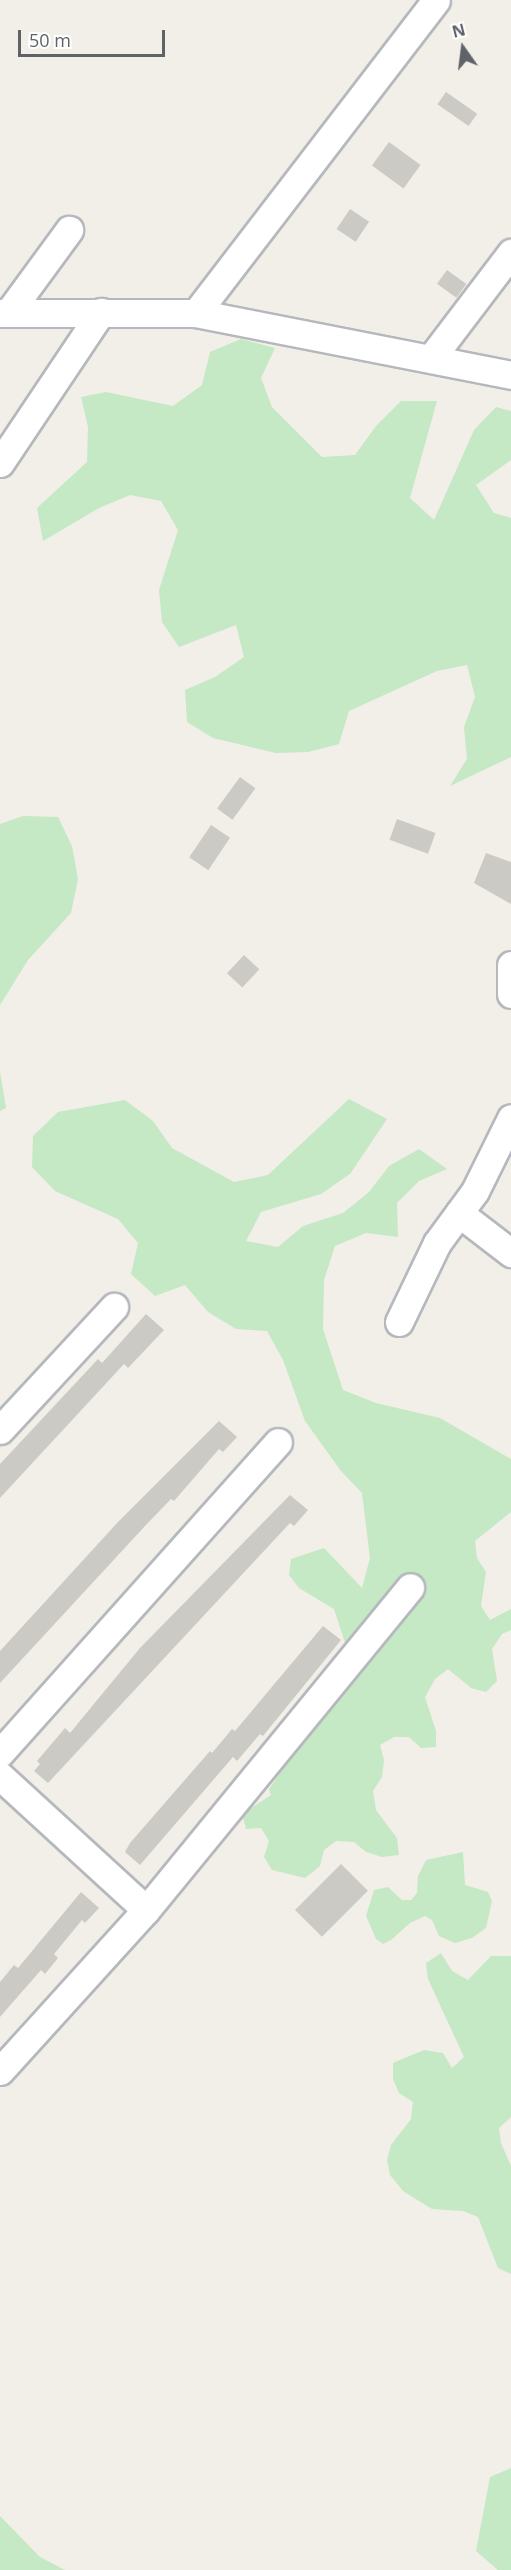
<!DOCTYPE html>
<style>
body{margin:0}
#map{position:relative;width:511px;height:2570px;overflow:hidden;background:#f1efe8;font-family:"Open Sans",sans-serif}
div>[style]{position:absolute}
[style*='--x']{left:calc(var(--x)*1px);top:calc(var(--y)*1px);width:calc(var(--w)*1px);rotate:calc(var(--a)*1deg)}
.green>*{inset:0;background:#c5e8c5}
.building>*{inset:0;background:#cccac5;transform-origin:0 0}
.roads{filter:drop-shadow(2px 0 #b5b8bc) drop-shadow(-2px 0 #b5b8bc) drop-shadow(0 2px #b5b8bc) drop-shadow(0 -2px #b5b8bc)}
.minor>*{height:27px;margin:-13.5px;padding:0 13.5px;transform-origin:13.5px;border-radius:13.5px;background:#fff}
span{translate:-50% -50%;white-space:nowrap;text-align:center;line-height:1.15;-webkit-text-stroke:6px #fff;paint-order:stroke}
.north{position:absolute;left:433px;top:18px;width:60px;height:60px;-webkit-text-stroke:4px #fff;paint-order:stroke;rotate:346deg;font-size:16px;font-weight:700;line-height:24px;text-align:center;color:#5f6368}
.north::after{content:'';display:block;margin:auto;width:21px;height:27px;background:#5f6368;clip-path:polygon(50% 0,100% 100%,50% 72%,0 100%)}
.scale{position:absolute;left:18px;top:30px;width:147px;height:27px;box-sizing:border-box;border:3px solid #5f6368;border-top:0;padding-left:8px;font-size:18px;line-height:21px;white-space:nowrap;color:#5f6368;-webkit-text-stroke:4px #fff;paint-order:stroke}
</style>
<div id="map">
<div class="green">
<i style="clip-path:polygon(241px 339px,275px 348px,261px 378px,272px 407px,322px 457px,355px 455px,376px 426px,401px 401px,437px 401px,410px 498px,434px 520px,474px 430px,496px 407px,511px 411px,511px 460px,476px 485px,494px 513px,511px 518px,511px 757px,450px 786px,467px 759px,464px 727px,475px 697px,467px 665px,437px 671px,349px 711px,339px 744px,308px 752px,276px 753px,213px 738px,187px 722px,185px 690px,215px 677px,244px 657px,236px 625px,179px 647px,162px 622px,159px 590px,178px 530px,161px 501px,130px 495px,99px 508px,43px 541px,37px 508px,87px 462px,88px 427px,81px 397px,106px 392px,173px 406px,202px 385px,210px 352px)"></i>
<i style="clip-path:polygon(23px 816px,58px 817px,72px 846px,78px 879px,71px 913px,28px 960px,0 1005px,0 824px)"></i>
<i style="clip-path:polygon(0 1072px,6px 1108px,0 1111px)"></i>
<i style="clip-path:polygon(349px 1099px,387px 1119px,350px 1174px,321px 1194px,261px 1212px,246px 1241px,278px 1247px,303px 1226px,343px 1213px,369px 1192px,389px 1166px,419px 1149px,447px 1169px,419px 1181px,397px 1203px,398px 1237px,366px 1233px,335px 1246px,324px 1280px,323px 1329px,343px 1390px,376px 1403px,440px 1418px,511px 1459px,511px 1512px,475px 1541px,477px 1558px,486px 1572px,481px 1606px,490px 1620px,511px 1609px,511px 1630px,502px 1634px,492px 1649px,497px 1681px,486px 1692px,471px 1688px,448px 1669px,435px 1679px,425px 1697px,436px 1731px,436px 1747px,421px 1748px,409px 1737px,394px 1737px,380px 1745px,384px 1760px,382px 1777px,373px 1791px,376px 1810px,397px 1838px,399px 1855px,382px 1857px,366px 1852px,354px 1842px,336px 1841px,324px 1850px,320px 1866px,305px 1878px,272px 1870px,264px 1857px,269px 1841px,261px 1828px,246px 1829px,242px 1814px,271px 1795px,269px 1789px,353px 1667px,334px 1609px,299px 1588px,289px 1575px,291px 1559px,324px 1548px,362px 1588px,370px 1558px,362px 1493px,341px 1471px,305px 1421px,283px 1360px,267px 1331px,236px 1329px,208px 1312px,185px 1285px,155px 1296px,131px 1274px,138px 1243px,118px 1219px,55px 1191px,32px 1167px,33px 1136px,58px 1112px,125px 1100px,153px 1121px,172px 1148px,234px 1182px,268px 1175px)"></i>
<i style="clip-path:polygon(463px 1852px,465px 1885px,488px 1892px,492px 1901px,486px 1928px,472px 1938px,455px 1943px,439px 1936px,432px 1920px,425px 1916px,410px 1923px,391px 1940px,383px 1944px,376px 1939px,366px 1916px,374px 1890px,388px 1887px,402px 1900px,411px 1900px,417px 1893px,418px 1876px,426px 1860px)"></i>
<i style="clip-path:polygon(441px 1953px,452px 1971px,468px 1980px,491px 1956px,511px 1956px,511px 2117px,499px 2128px,501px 2143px,511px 2166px,511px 2274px,498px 2268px,478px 2217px,463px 2211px,432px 2209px,403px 2191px,390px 2175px,387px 2160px,391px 2145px,411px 2119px,413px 2102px,399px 2093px,393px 2079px,393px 2063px,424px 2050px,443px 2053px,452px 2068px,464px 2057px,428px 1979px,426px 1963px)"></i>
<i style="clip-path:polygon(511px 2468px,511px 2570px,498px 2570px,476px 2551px,490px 2477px)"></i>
<i style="clip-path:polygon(0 2516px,40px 2557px,65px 2570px,0 2570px)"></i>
</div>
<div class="building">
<i style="left:446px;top:92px;width:38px;height:15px;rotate:35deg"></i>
<i style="left:389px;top:142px;width:39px;height:29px;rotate:36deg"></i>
<i style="left:350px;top:209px;width:23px;height:24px;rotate:34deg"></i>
<i style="left:447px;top:270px;width:24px;height:17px;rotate:36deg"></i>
<i style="left:240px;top:777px;width:19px;height:39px;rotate:36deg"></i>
<i style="left:397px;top:819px;width:41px;height:22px;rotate:20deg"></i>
<i style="left:211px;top:825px;width:23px;height:39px;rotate:34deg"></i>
<i style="clip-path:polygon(486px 853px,511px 862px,511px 904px,474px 883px)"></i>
<i style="left:244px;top:955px;width:21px;height:25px;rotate:43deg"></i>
<i style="clip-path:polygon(146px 1314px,164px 1330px,128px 1368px,124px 1364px,0 1498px,0 1464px,98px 1359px,102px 1363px)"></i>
<i style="clip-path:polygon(219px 1421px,237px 1437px,223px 1452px,219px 1449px,174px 1501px,171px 1499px,145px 1526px,0 1683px,0 1651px,118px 1522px)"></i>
<i style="clip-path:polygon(290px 1495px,308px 1510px,294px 1526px,290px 1523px,48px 1783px,34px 1771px,40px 1764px,37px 1761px,65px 1728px,70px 1733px,140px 1648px)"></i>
<i style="clip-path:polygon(323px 1626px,341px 1640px,263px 1736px,260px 1734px,237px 1761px,233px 1757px,140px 1865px,125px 1852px,130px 1843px,210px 1751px,212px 1753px,232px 1729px,235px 1731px)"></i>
<i style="left:341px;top:1864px;width:38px;height:65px;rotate:45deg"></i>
<i style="clip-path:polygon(81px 1892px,99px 1908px,85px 1923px,82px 1920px,54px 1954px,58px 1958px,45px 1974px,41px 1970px,0 2017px,0 1982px,14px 1965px,18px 1968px)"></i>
</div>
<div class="roads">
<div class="minor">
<i style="--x:9;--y:312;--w:102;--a:-53.8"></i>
<i style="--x:0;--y:313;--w:196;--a:0"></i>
<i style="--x:196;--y:313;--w:321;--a:11.1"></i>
<i style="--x:196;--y:313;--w:394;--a:-52.5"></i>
<i style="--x:432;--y:357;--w:131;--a:-52.8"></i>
<i style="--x:0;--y:463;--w:182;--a:-56.2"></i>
<i style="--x:511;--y:965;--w:29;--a:90"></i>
<i style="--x:459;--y:1213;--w:66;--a:37.6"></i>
<i style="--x:399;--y:1322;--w:88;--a:-64.3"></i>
<i style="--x:437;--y:1243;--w:64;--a:-53.8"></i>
<i style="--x:475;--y:1191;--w:81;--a:-63.7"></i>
<i style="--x:0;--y:1430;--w:168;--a:-47.2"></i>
<i style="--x:0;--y:1753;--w:417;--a:-48.2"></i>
<i style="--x:0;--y:1776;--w:198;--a:42.5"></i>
<i style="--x:0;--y:2071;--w:217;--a:-47.8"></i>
<i style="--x:146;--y:1910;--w:417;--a:-50.7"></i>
</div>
</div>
<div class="north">N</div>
<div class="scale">50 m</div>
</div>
